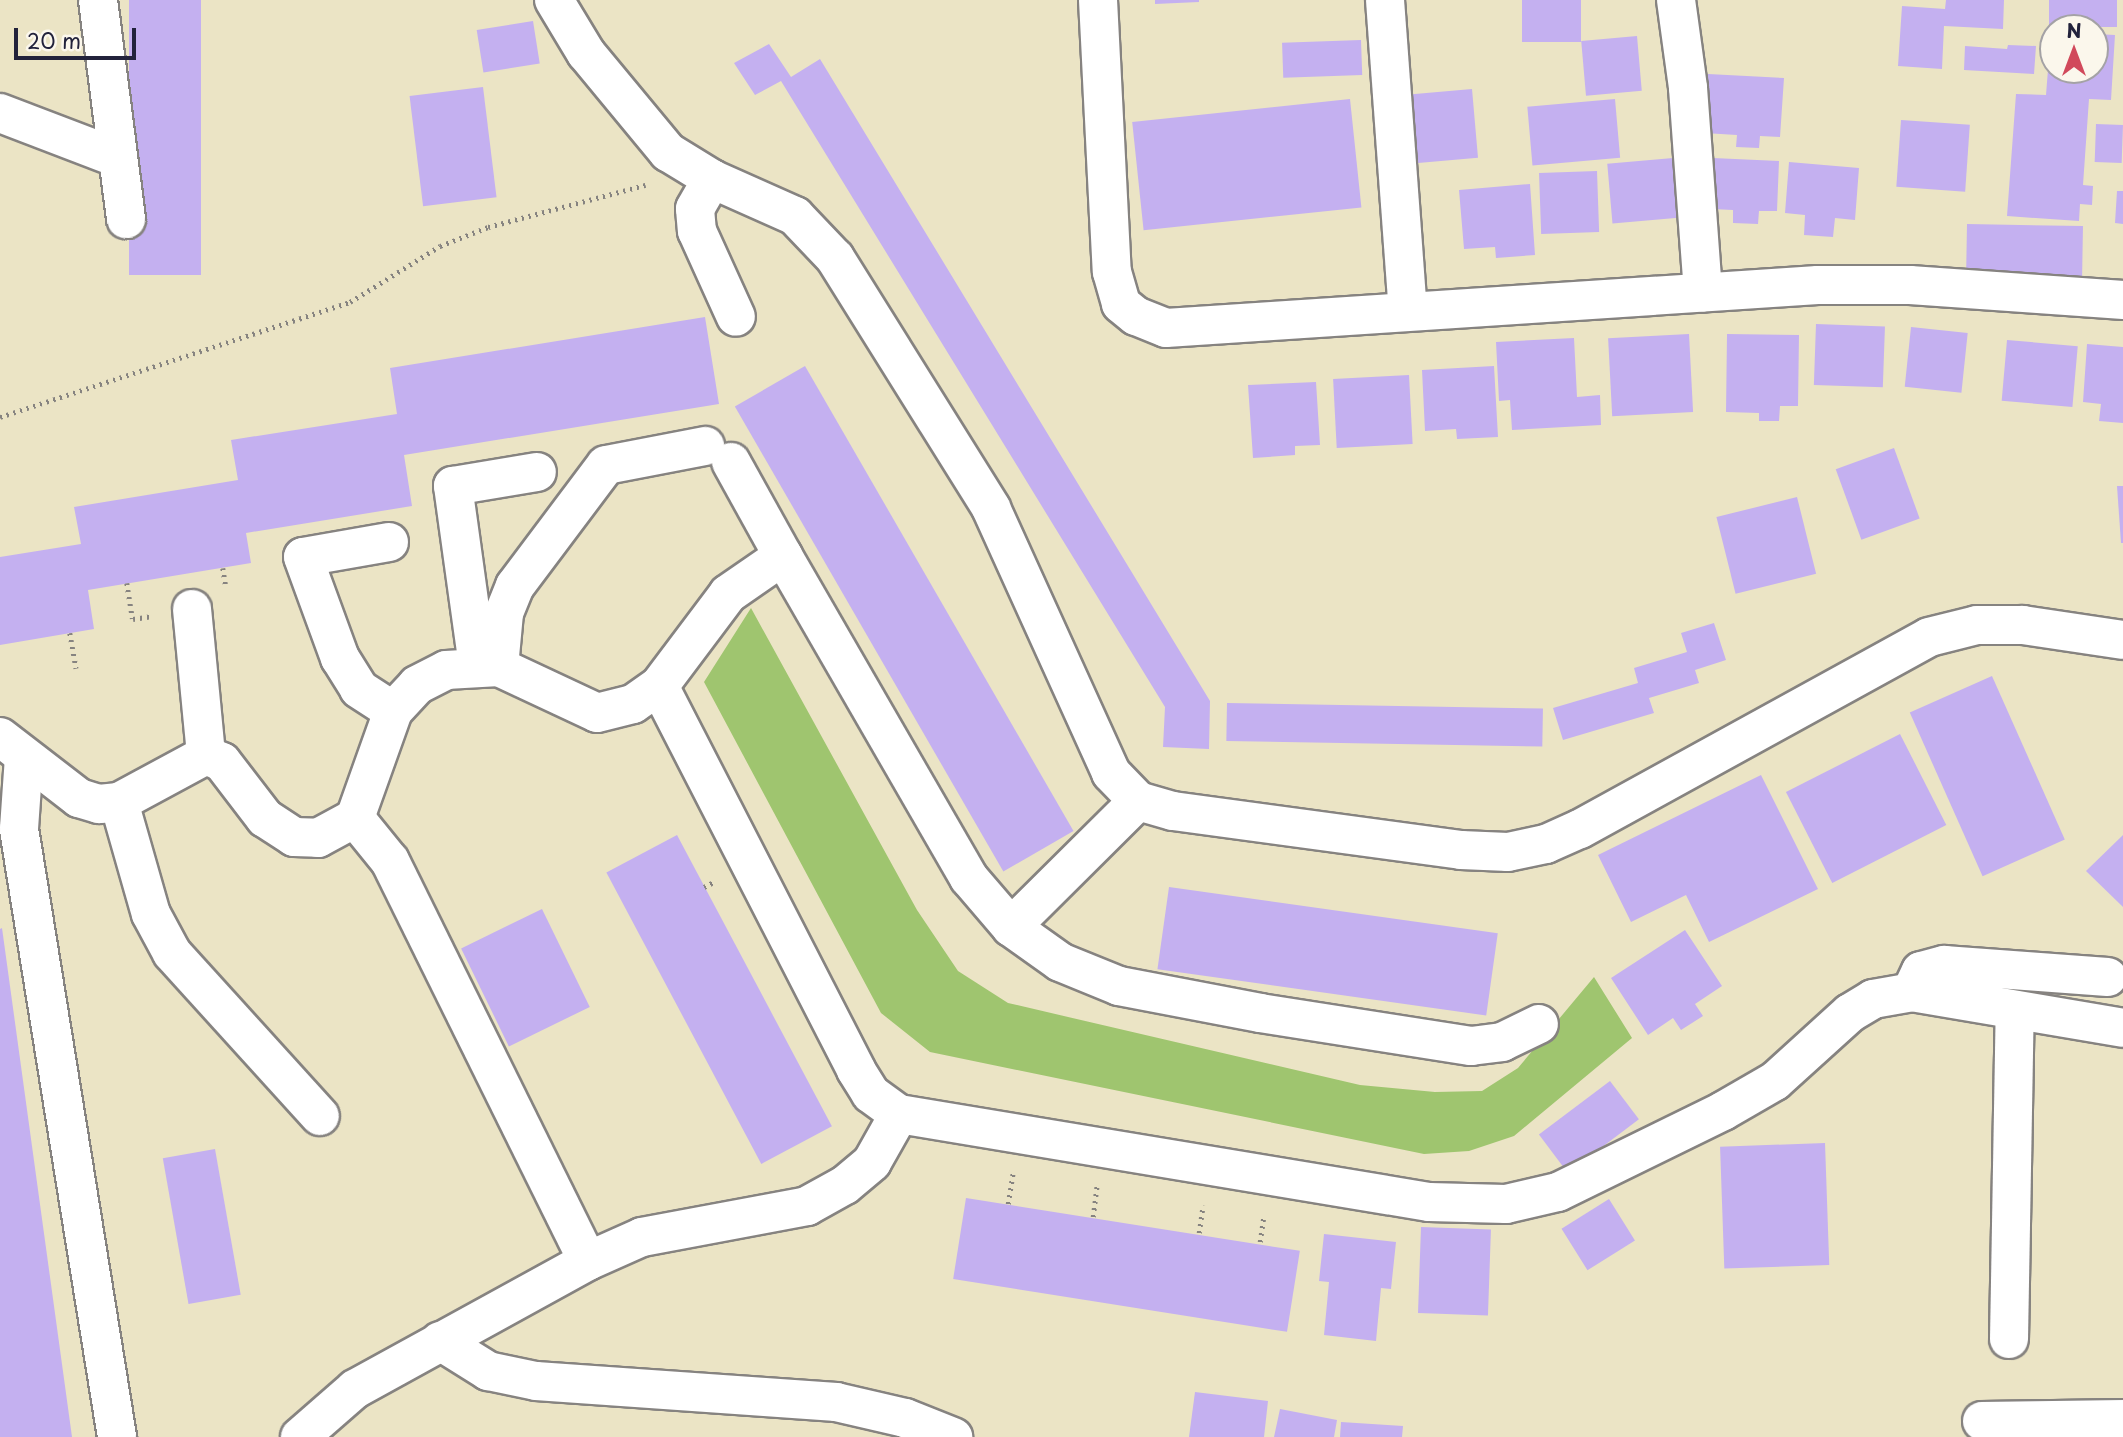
<!DOCTYPE html>
<style>
body{margin:0}
#map{position:relative;width:2123px;height:1437px;overflow:hidden;background:#ebe4c5;font-family:"Playpen Sans",sans-serif}
div>[style]{position:absolute}
[style*='--x']{left:calc(var(--x)*1px);top:calc(var(--y)*1px);width:calc(var(--w)*1px);rotate:calc(var(--a)*1deg)}
.green>*{inset:0;background:#9fc56f}
.building>*{inset:0;background:#c4b0f0;transform-origin:0 0}
.path>*{height:4.5px;margin-top:-2.25px;transform-origin:0;background:repeating-linear-gradient(90deg,#868380 0 2px,transparent 0 7px)}
.roads{filter:drop-shadow(2px 0 #868380) drop-shadow(-2px 0 #868380) drop-shadow(0 2px #868380) drop-shadow(0 -2px #868380)}
.minor>*{height:38px;margin:-19px;padding:0 19px;transform-origin:19px;border-radius:19px;background:#fff}
span{translate:-50% -50%;white-space:nowrap;text-align:center;line-height:1.15;-webkit-text-stroke:7px #fbf7ec;paint-order:stroke}
.north{position:absolute;left:2039px;top:14px;width:70px;height:70px;box-sizing:border-box;background:#fbf7ec;border:2px solid #a4a2a5;border-radius:50%;rotate:0deg;font-size:19px;font-weight:700;line-height:28px;text-align:center;color:#22223b}
.north::after{content:'';display:block;margin:auto;width:24px;height:32px;background:#d1495b;clip-path:polygon(50% 0,100% 100%,50% 72%,0 100%)}
.scale{position:absolute;left:14px;top:28px;width:122px;height:32px;box-sizing:border-box;border:4px solid #22223b;border-top:0;padding-left:9px;font-size:21px;line-height:24px;white-space:nowrap;color:#22223b;-webkit-text-stroke:5px #fbf7ec;paint-order:stroke}
</style>
<div id="map">
<div class="green">
<i style="clip-path:polygon(751px 608px,917px 910px,958px 971px,1008px 1003px,1360px 1085px,1435px 1092px,1482px 1091px,1518px 1068px,1594px 977px,1632px 1038px,1514px 1136px,1469px 1151px,1424px 1154px,930px 1052px,881px 1013px,704px 682px)"></i>
</div>
<div class="building">
<i style="left:129px;top:0;width:72px;height:275px"></i>
<i style="clip-path:polygon(1155px 0,1199px 0,1199px 2px,1155px 4px)"></i>
<i style="left:1522px;top:0;width:59px;height:42px"></i>
<i style="clip-path:polygon(1946px 0,2004px 0,2003px 29px,1944px 26px,1942px 69px,1898px 66px,1902px 6px,1945px 9px)"></i>
<i style="left:2049px;top:0;width:68px;height:27px"></i>
<i style="left:533px;top:21px;width:43px;height:57px;rotate:81deg"></i>
<i style="clip-path:polygon(2051px 31px,2053px 70px,2095px 70px,2095px 34px,2115px 35px,2111px 100px,2089px 99px,2083px 185px,2093px 186px,2092px 205px,2080px 204px,2079px 221px,2007px 216px,2016px 94px,2046px 95px)"></i>
<i style="left:1637px;top:36px;width:55px;height:56px;rotate:85deg"></i>
<i style="left:1361px;top:40px;width:35px;height:79px;rotate:88deg"></i>
<i style="clip-path:polygon(769px 44px,791px 77px,820px 59px,1210px 701px,1209px 749px,1163px 747px,1165px 707px,781px 81px,755px 95px,734px 63px)"></i>
<i style="clip-path:polygon(2008px 45px,2036px 46px,2034px 74px,1964px 70px,1965px 46px,2007px 49px)"></i>
<i style="clip-path:polygon(1708px 74px,1784px 78px,1780px 137px,1760px 136px,1759px 148px,1736px 147px,1737px 135px,1704px 133px)"></i>
<i style="left:483px;top:87px;width:111px;height:74px;rotate:83deg"></i>
<i style="left:1472px;top:89px;width:69px;height:63px;rotate:85deg"></i>
<i style="left:1350px;top:99px;width:109px;height:219px;rotate:84deg"></i>
<i style="left:1615px;top:99px;width:59px;height:88px;rotate:85deg"></i>
<i style="left:1901px;top:120px;width:69px;height:67px;rotate:4deg"></i>
<i style="left:2096px;top:124px;width:27px;height:38px;rotate:2deg"></i>
<i style="left:1673px;top:158px;width:60px;height:66px;rotate:85deg"></i>
<i style="clip-path:polygon(1713px 158px,1779px 161px,1777px 211px,1759px 211px,1758px 224px,1733px 223px,1733px 210px,1712px 209px)"></i>
<i style="clip-path:polygon(1789px 162px,1859px 168px,1855px 220px,1835px 218px,1833px 237px,1804px 235px,1805px 215px,1785px 213px)"></i>
<i style="left:1597px;top:171px;width:61px;height:58px;rotate:88deg"></i>
<i style="clip-path:polygon(1530px 184px,1535px 255px,1496px 258px,1495px 247px,1464px 249px,1459px 190px)"></i>
<i style="clip-path:polygon(2117px 191px,2123px 191px,2123px 224px,2115px 223px)"></i>
<i style="left:1967px;top:224px;width:116px;height:54px;rotate:1deg"></i>
<i style="clip-path:polygon(705px 317px,719px 404px,404px 455px,412px 506px,246px 533px,251px 563px,88px 590px,94px 629px,0 645px,0 557px,81px 544px,74px 507px,238px 480px,231px 440px,397px 414px,390px 368px)"></i>
<i style="left:1816px;top:324px;width:69px;height:61px;rotate:2deg"></i>
<i style="left:1911px;top:327px;width:57px;height:60px;rotate:6deg"></i>
<i style="left:1689px;top:334px;width:78px;height:81px;rotate:87deg"></i>
<i style="clip-path:polygon(1727px 334px,1799px 335px,1798px 406px,1780px 406px,1779px 421px,1759px 421px,1759px 413px,1726px 412px)"></i>
<i style="clip-path:polygon(1574px 338px,1577px 397px,1600px 395px,1601px 425px,1512px 430px,1510px 400px,1499px 401px,1496px 342px)"></i>
<i style="left:2007px;top:340px;width:71px;height:61px;rotate:5deg"></i>
<i style="clip-path:polygon(2087px 344px,2123px 347px,2123px 423px,2099px 421px,2101px 404px,2083px 402px)"></i>
<i style="left:805px;top:366px;width:537px;height:81px;rotate:60deg"></i>
<i style="clip-path:polygon(1494px 366px,1498px 437px,1457px 439px,1456px 429px,1425px 431px,1422px 370px)"></i>
<i style="left:1409px;top:375px;width:69px;height:76px;rotate:87deg"></i>
<i style="clip-path:polygon(1316px 382px,1320px 445px,1295px 446px,1295px 455px,1253px 458px,1248px 385px)"></i>
<i style="left:1894px;top:448px;width:75px;height:62px;rotate:70deg"></i>
<i style="clip-path:polygon(2117px 486px,2123px 486px,2123px 543px,2121px 543px)"></i>
<i style="left:1797px;top:497px;width:79px;height:83px;rotate:76deg"></i>
<i style="clip-path:polygon(1714px 623px,1726px 660px,1695px 670px,1699px 683px,1649px 698px,1654px 713px,1563px 740px,1553px 708px,1638px 683px,1634px 668px,1687px 652px,1681px 633px)"></i>
<i style="left:1992px;top:676px;width:179px;height:90px;rotate:66deg"></i>
<i style="left:1227px;top:703px;width:316px;height:38px;rotate:1deg"></i>
<i style="left:1900px;top:734px;width:102px;height:128px;rotate:63deg"></i>
<i style="clip-path:polygon(1761px 775px,1818px 889px,1709px 942px,1686px 895px,1631px 922px,1598px 855px)"></i>
<i style="left:677px;top:835px;width:330px;height:80px;rotate:62deg"></i>
<i style="clip-path:polygon(2123px 835px,2123px 907px,2086px 871px)"></i>
<i style="left:1169px;top:887px;width:332px;height:83px;rotate:8deg"></i>
<i style="left:542px;top:909px;width:109px;height:90px;rotate:64deg"></i>
<i style="clip-path:polygon(0 929px,2px 928px,72px 1437px,0 1437px)"></i>
<i style="clip-path:polygon(1685px 930px,1722px 986px,1695px 1004px,1703px 1016px,1681px 1030px,1673px 1018px,1648px 1035px,1611px 978px)"></i>
<i style="left:1610px;top:1081px;width:48px;height:89px;rotate:53deg"></i>
<i style="left:1825px;top:1143px;width:122px;height:105px;rotate:88deg"></i>
<i style="left:215px;top:1149px;width:148px;height:53px;rotate:80deg"></i>
<i style="left:966px;top:1198px;width:338px;height:82px;rotate:9deg"></i>
<i style="left:1609px;top:1199px;width:49px;height:56px;rotate:58deg"></i>
<i style="left:1421px;top:1227px;width:70px;height:86px;rotate:2deg"></i>
<i style="clip-path:polygon(1324px 1234px,1396px 1242px,1391px 1289px,1381px 1288px,1376px 1341px,1324px 1335px,1329px 1282px,1319px 1281px)"></i>
<i style="clip-path:polygon(1195px 1392px,1268px 1401px,1264px 1437px,1189px 1437px)"></i>
<i style="clip-path:polygon(1280px 1409px,1337px 1420px,1334px 1437px,1274px 1437px)"></i>
<i style="clip-path:polygon(1341px 1422px,1403px 1426px,1402px 1437px,1340px 1437px)"></i>
</div>
<div class="path">
<i style="--x:0;--y:417;--w:368;--a:-18.2"></i>
<i style="--x:350;--y:302;--w:106;--a:-31.9"></i>
<i style="--x:440;--y:246;--w:52;--a:-21.6"></i>
<i style="--x:488;--y:227;--w:163;--a:-15"></i>
<i style="--x:223;--y:568;--w:18;--a:81"></i>
<i style="--x:127;--y:583;--w:36;--a:81"></i>
<i style="--x:133;--y:619;--w:18;--a:-9"></i>
<i style="--x:70;--y:633;--w:36;--a:80"></i>
<i style="--x:704;--y:887;--w:13;--a:-27"></i>
<i style="--x:1008;--y:1204;--w:33;--a:-81"></i>
<i style="--x:1093;--y:1217;--w:31;--a:-83"></i>
<i style="--x:1199;--y:1233;--w:28;--a:-82"></i>
<i style="--x:1260;--y:1242;--w:27;--a:-82"></i>
</div>
<div class="roads">
<div class="minor">
<i style="--x:98;--y:0;--w:221;--a:82.7"></i>
<i style="--x:554;--y:0;--w:62;--a:58.9"></i>
<i style="--x:586;--y:53;--w:129;--a:50.4"></i>
<i style="--x:668;--y:152;--w:52;--a:31.5"></i>
<i style="--x:712;--y:179;--w:91;--a:24"></i>
<i style="--x:795;--y:216;--w:58;--a:46.4"></i>
<i style="--x:835;--y:258;--w:295;--a:58"></i>
<i style="--x:991;--y:508;--w:291;--a:65.6"></i>
<i style="--x:1111;--y:773;--w:39;--a:46"></i>
<i style="--x:1138;--y:801;--w:36;--a:16"></i>
<i style="--x:1173;--y:811;--w:291;--a:7.7"></i>
<i style="--x:1461;--y:850;--w:47;--a:2.4"></i>
<i style="--x:1508;--y:852;--w:39;--a:-12"></i>
<i style="--x:1546;--y:844;--w:37;--a:-24"></i>
<i style="--x:1580;--y:829;--w:398;--a:-28.8"></i>
<i style="--x:1929;--y:637;--w:49;--a:-14"></i>
<i style="--x:1977;--y:625;--w:46;--a:0"></i>
<i style="--x:2023;--y:625;--w:101;--a:8.5"></i>
<i style="--x:1098;--y:0;--w:272;--a:87.1"></i>
<i style="--x:1112;--y:272;--w:33;--a:74"></i>
<i style="--x:1121;--y:304;--w:19;--a:39"></i>
<i style="--x:1136;--y:316;--w:32;--a:22"></i>
<i style="--x:1166;--y:328;--w:653;--a:-3.77"></i>
<i style="--x:1818;--y:285;--w:92;--a:0"></i>
<i style="--x:1910;--y:285;--w:214;--a:4"></i>
<i style="--x:1385;--y:0;--w:312;--a:85.8"></i>
<i style="--x:1676;--y:0;--w:89;--a:82.2"></i>
<i style="--x:1688;--y:88;--w:205;--a:85.8"></i>
<i style="--x:0;--y:113;--w:126;--a:20.9"></i>
<i style="--x:712;--y:179;--w:34;--a:120"></i>
<i style="--x:695;--y:209;--w:22;--a:85"></i>
<i style="--x:697;--y:231;--w:94;--a:65.6"></i>
<i style="--x:731;--y:462;--w:107;--a:61"></i>
<i style="--x:389;--y:542;--w:87;--a:170.1"></i>
<i style="--x:303;--y:557;--w:108;--a:69.9"></i>
<i style="--x:340;--y:658;--w:36;--a:58"></i>
<i style="--x:359;--y:689;--w:40;--a:32.9"></i>
<i style="--x:192;--y:609;--w:147;--a:84.5"></i>
<i style="--x:478;--y:666;--w:182;--a:-97.9"></i>
<i style="--x:453;--y:486;--w:85;--a:-9.5"></i>
<i style="--x:499;--y:667;--w:54;--a:-84.7"></i>
<i style="--x:504;--y:613;--w:29;--a:-68"></i>
<i style="--x:515;--y:586;--w:151;--a:-53.1"></i>
<i style="--x:606;--y:465;--w:101;--a:-10.9"></i>
<i style="--x:659;--y:686;--w:432;--a:62.8"></i>
<i style="--x:856;--y:1070;--w:28;--a:58"></i>
<i style="--x:871;--y:1094;--w:34;--a:36"></i>
<i style="--x:0;--y:737;--w:100;--a:37.7"></i>
<i style="--x:79;--y:798;--w:21;--a:17"></i>
<i style="--x:99;--y:804;--w:20;--a:-6"></i>
<i style="--x:119;--y:802;--w:99;--a:-28.4"></i>
<i style="--x:206;--y:755;--w:17;--a:24"></i>
<i style="--x:222;--y:762;--w:71;--a:52.5"></i>
<i style="--x:265;--y:818;--w:35;--a:33"></i>
<i style="--x:294;--y:837;--w:24;--a:2"></i>
<i style="--x:318;--y:838;--w:42;--a:-28.4"></i>
<i style="--x:355;--y:818;--w:114;--a:-70.4"></i>
<i style="--x:393;--y:711;--w:35;--a:-47"></i>
<i style="--x:417;--y:685;--w:33;--a:-27"></i>
<i style="--x:446;--y:670;--w:53;--a:-3.2"></i>
<i style="--x:499;--y:667;--w:108;--a:25.1"></i>
<i style="--x:597;--y:713;--w:37;--a:-14"></i>
<i style="--x:633;--y:704;--w:32;--a:-35"></i>
<i style="--x:659;--y:686;--w:115;--a:-53.1"></i>
<i style="--x:728;--y:594;--w:67;--a:-34.6"></i>
<i style="--x:783;--y:556;--w:372;--a:60"></i>
<i style="--x:969;--y:878;--w:65;--a:49.4"></i>
<i style="--x:1011;--y:927;--w:179;--a:-44.8"></i>
<i style="--x:24;--y:757;--w:72;--a:94"></i>
<i style="--x:19;--y:829;--w:616;--a:80.84"></i>
<i style="--x:119;--y:802;--w:116;--a:74.1"></i>
<i style="--x:151;--y:914;--w:44;--a:61.7"></i>
<i style="--x:172;--y:953;--w:220;--a:47.8"></i>
<i style="--x:355;--y:818;--w:55;--a:50.9"></i>
<i style="--x:390;--y:861;--w:446;--a:63.7"></i>
<i style="--x:1011;--y:927;--w:60;--a:35.5"></i>
<i style="--x:1060;--y:962;--w:64;--a:22.1"></i>
<i style="--x:1119;--y:986;--w:144;--a:10.8"></i>
<i style="--x:1260;--y:1013;--w:214;--a:8.9"></i>
<i style="--x:1471;--y:1046;--w:31;--a:-7"></i>
<i style="--x:1502;--y:1042;--w:41;--a:-25.9"></i>
<i style="--x:1911;--y:992;--w:23;--a:-65"></i>
<i style="--x:1921;--y:971;--w:24;--a:-15"></i>
<i style="--x:1944;--y:965;--w:164;--a:4.2"></i>
<i style="--x:2009;--y:1339;--w:329;--a:-89"></i>
<i style="--x:440;--y:1341;--w:57;--a:32"></i>
<i style="--x:488;--y:1371;--w:49;--a:11.8"></i>
<i style="--x:536;--y:1381;--w:301;--a:4"></i>
<i style="--x:836;--y:1402;--w:71;--a:13.1"></i>
<i style="--x:905;--y:1418;--w:52;--a:21.6"></i>
<i style="--x:1982;--y:1421;--w:141;--a:-0.8"></i>
<i style="--x:300;--y:1437;--w:73;--a:-41.1"></i>
<i style="--x:355;--y:1389;--w:266;--a:-28.8"></i>
<i style="--x:588;--y:1261;--w:59;--a:-24"></i>
<i style="--x:642;--y:1237;--w:168;--a:-10.6"></i>
<i style="--x:807;--y:1206;--w:43;--a:-28.9"></i>
<i style="--x:845;--y:1185;--w:35;--a:-40"></i>
<i style="--x:872;--y:1162;--w:55;--a:-60.6"></i>
<i style="--x:899;--y:1114;--w:537;--a:9.43"></i>
<i style="--x:1429;--y:1202;--w:77;--a:1.5"></i>
<i style="--x:1506;--y:1204;--w:53;--a:-13"></i>
<i style="--x:1558;--y:1192;--w:184;--a:-26.1"></i>
<i style="--x:1723;--y:1111;--w:60;--a:-30"></i>
<i style="--x:1775;--y:1081;--w:101;--a:-42.2"></i>
<i style="--x:1850;--y:1013;--w:27;--a:-31"></i>
<i style="--x:1873;--y:999;--w:39;--a:-10"></i>
<i style="--x:1911;--y:992;--w:215;--a:9.6"></i>
</div>
</div>
<div class="north">N</div>
<div class="scale">20 m</div>
</div>
